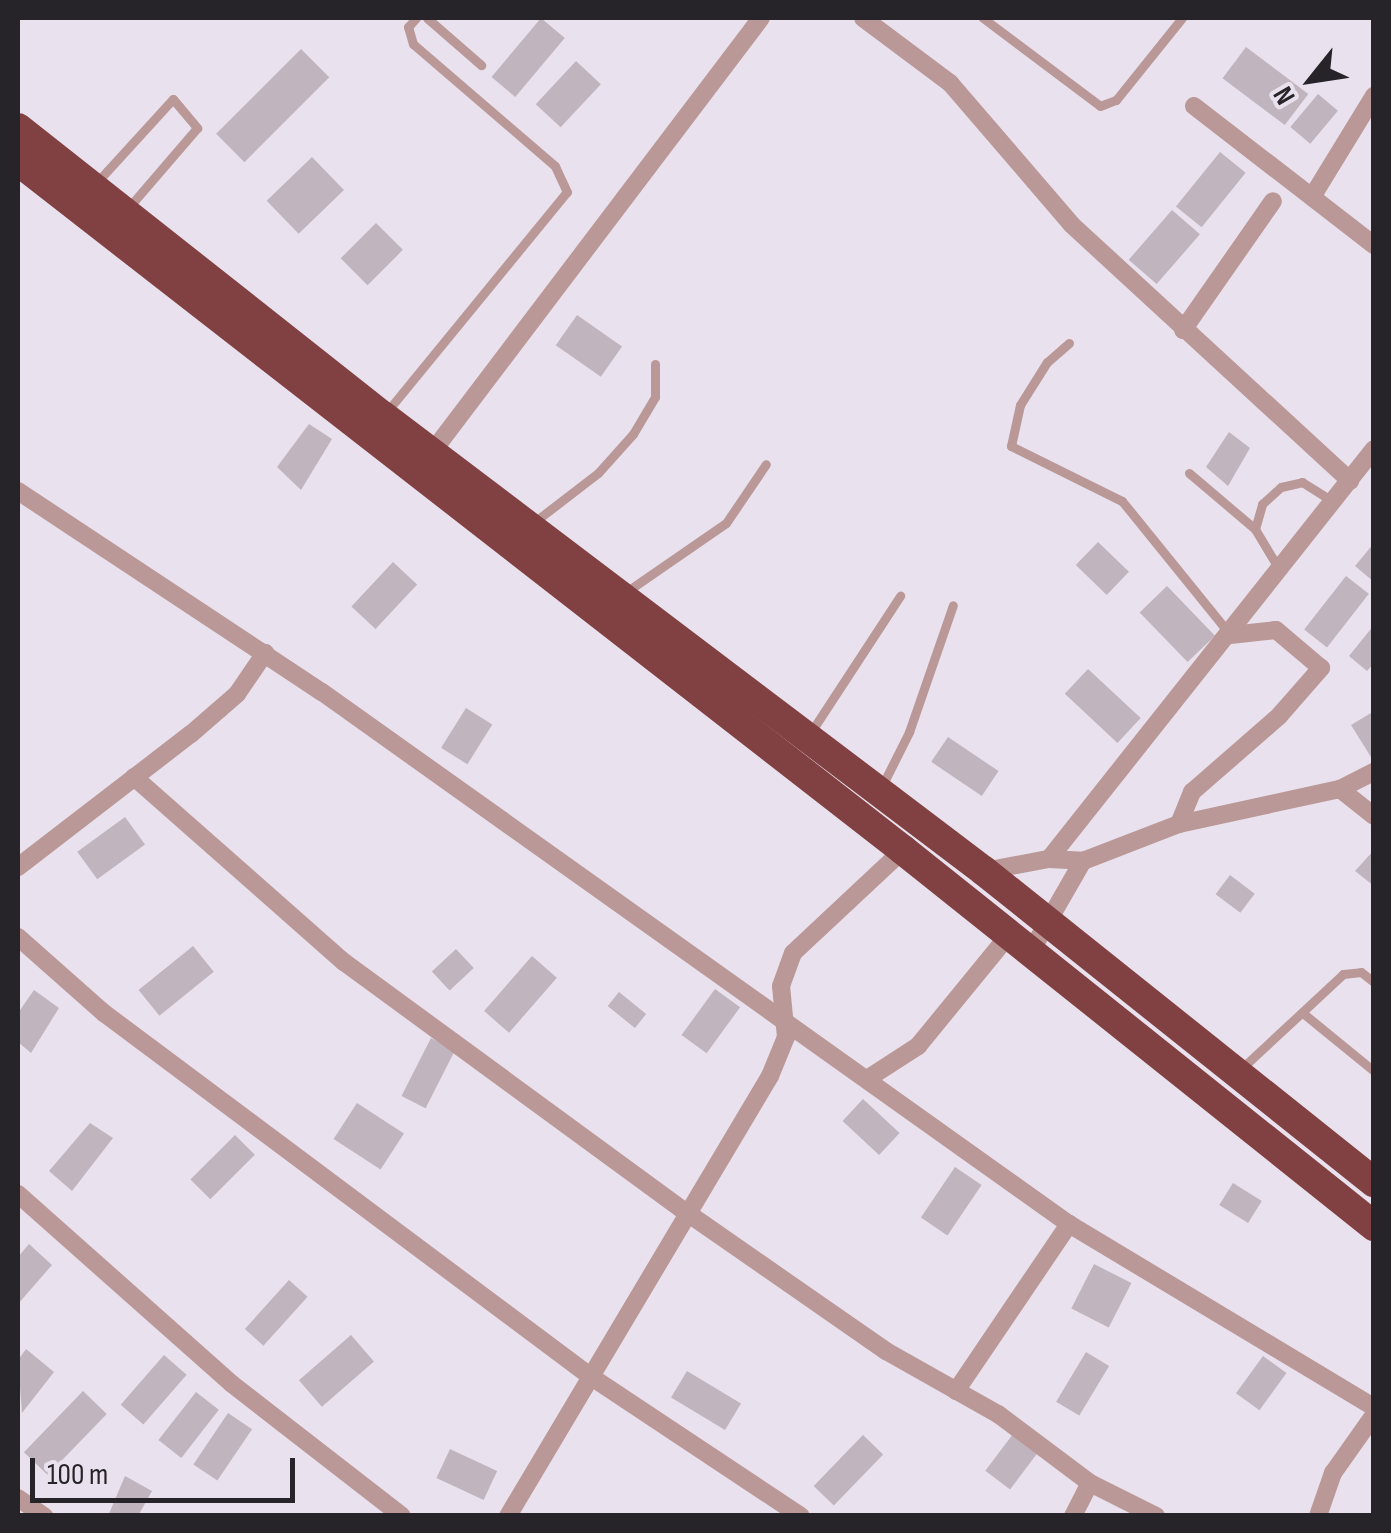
<!DOCTYPE html>
<style>
body{margin:0}
#map{position:relative;width:1391px;height:1533px;overflow:hidden;background:#e9e1ed;font-family:"Sofia Sans Condensed",sans-serif}
div>[style]{position:absolute}
[style*='--x']{left:calc(var(--x)*1px);top:calc(var(--y)*1px);width:calc(var(--w)*1px);rotate:calc(var(--a)*1deg)}
.building>*{inset:0;background:#c0b5be;transform-origin:0 0}
.lane>*{height:9px;margin:-4.5px;padding:0 4.5px;transform-origin:4.5px;border-radius:4.5px;background:#ba9897}
.street>*{height:18px;margin:-9px;padding:0 9px;transform-origin:9px;border-radius:9px;background:#ba9897}
.highway>*{height:30px;margin:-15px;padding:0 15px;transform-origin:15px;border-radius:15px;background:#814142}
span{translate:-50% -50%;white-space:nowrap;text-align:center;line-height:1.15;-webkit-text-stroke:10px #e9e1ed;paint-order:stroke}
.frame{position:absolute;inset:0;border:20px solid #272429;pointer-events:none}
.north{position:absolute;left:1261px;top:30px;width:100px;height:100px;-webkit-text-stroke:8px #e9e1ed;paint-order:stroke;rotate:240deg;font-size:28px;font-weight:700;line-height:40px;text-align:center;color:#272429}
.north::after{content:'';display:block;margin:auto;width:35px;height:45px;background:#272429;clip-path:polygon(50% 0,100% 100%,50% 72%,0 100%)}
.scale{position:absolute;left:30px;top:1458px;width:265px;height:45px;box-sizing:border-box;border:5px solid #272429;border-top:0;padding-left:12px;font-size:30px;line-height:35px;white-space:nowrap;color:#272429;-webkit-text-stroke:8px #e9e1ed;paint-order:stroke}
</style>
<div id="map">
<div class="building">
<i style="left:541px;top:18px;width:31px;height:77px;rotate:40deg"></i>
<i style="left:1246px;top:47px;width:78px;height:39px;rotate:37deg"></i>
<i style="left:301px;top:49px;width:40px;height:120px;rotate:45deg"></i>
<i style="left:576px;top:61px;width:34px;height:59px;rotate:43deg"></i>
<i style="left:1318px;top:94px;width:26px;height:43px;rotate:40deg"></i>
<i style="left:1220px;top:152px;width:33px;height:70px;rotate:39deg"></i>
<i style="left:312px;top:157px;width:46px;height:63px;rotate:46deg"></i>
<i style="left:1172px;top:210px;width:37px;height:66px;rotate:41deg"></i>
<i style="left:376px;top:223px;width:38px;height:50px;rotate:45deg"></i>
<i style="left:577px;top:315px;width:55px;height:37px;rotate:35deg"></i>
<i style="clip-path:polygon(309px 424px,332px 439px,301px 490px,277px 467px)"></i>
<i style="clip-path:polygon(1229px 432px,1250px 448px,1228px 486px,1206px 467px)"></i>
<i style="left:1098px;top:542px;width:43px;height:32px;rotate:44deg"></i>
<i style="clip-path:polygon(1374px 543px,1374px 582px,1355px 566px)"></i>
<i style="left:393px;top:562px;width:33px;height:61px;rotate:43deg"></i>
<i style="left:1346px;top:576px;width:29px;height:68px;rotate:38deg"></i>
<i style="left:1167px;top:586px;width:69px;height:38px;rotate:46deg"></i>
<i style="clip-path:polygon(1374px 625px,1374px 663px,1367px 671px,1349px 656px)"></i>
<i style="left:1088px;top:669px;width:72px;height:34px;rotate:43deg"></i>
<i style="left:466px;top:708px;width:31px;height:47px;rotate:32deg"></i>
<i style="clip-path:polygon(1371px 713px,1374px 718px,1374px 762px,1351px 725px)"></i>
<i style="left:948px;top:737px;width:61px;height:30px;rotate:34deg"></i>
<i style="left:125px;top:817px;width:34px;height:59px;rotate:54deg"></i>
<i style="clip-path:polygon(1374px 850px,1374px 886px,1355px 871px)"></i>
<i style="left:1230px;top:875px;width:31px;height:24px;rotate:37deg"></i>
<i style="left:193px;top:946px;width:33px;height:70px;rotate:51deg"></i>
<i style="left:456px;top:949px;width:26px;height:33px;rotate:47deg"></i>
<i style="left:532px;top:956px;width:33px;height:73px;rotate:41deg"></i>
<i style="left:715px;top:989px;width:31px;height:57px;rotate:36deg"></i>
<i style="clip-path:polygon(34px 990px,59px 1008px,31px 1053px,18px 1042px,18px 1013px)"></i>
<i style="left:619px;top:992px;width:35px;height:18px;rotate:39deg"></i>
<i style="left:431px;top:1038px;width:27px;height:65px;rotate:27deg"></i>
<i style="left:863px;top:1099px;width:50px;height:30px;rotate:43deg"></i>
<i style="left:357px;top:1103px;width:56px;height:43px;rotate:33deg"></i>
<i style="clip-path:polygon(90px 1123px,113px 1138px,72px 1191px,49px 1171px)"></i>
<i style="left:235px;top:1135px;width:28px;height:63px;rotate:45deg"></i>
<i style="left:955px;top:1167px;width:32px;height:61px;rotate:34deg"></i>
<i style="left:1233px;top:1183px;width:34px;height:26px;rotate:32deg"></i>
<i style="clip-path:polygon(29px 1244px,52px 1265px,18px 1304px,18px 1257px)"></i>
<i style="left:1094px;top:1264px;width:42px;height:50px;rotate:27deg"></i>
<i style="left:289px;top:1280px;width:25px;height:66px;rotate:42deg"></i>
<i style="left:351px;top:1335px;width:35px;height:69px;rotate:49deg"></i>
<i style="clip-path:polygon(26px 1349px,54px 1372px,22px 1413px,18px 1360px)"></i>
<i style="left:1086px;top:1352px;width:27px;height:58px;rotate:31deg"></i>
<i style="left:164px;top:1355px;width:30px;height:66px;rotate:41deg"></i>
<i style="left:1263px;top:1356px;width:29px;height:46px;rotate:36deg"></i>
<i style="left:687px;top:1371px;width:63px;height:31px;rotate:31deg"></i>
<i style="left:83px;top:1391px;width:33px;height:85px;rotate:44deg"></i>
<i style="left:196px;top:1392px;width:29px;height:61px;rotate:38deg"></i>
<i style="left:228px;top:1413px;width:29px;height:62px;rotate:34deg"></i>
<i style="left:1013px;top:1434px;width:31px;height:46px;rotate:37deg"></i>
<i style="left:863px;top:1435px;width:28px;height:71px;rotate:44deg"></i>
<i style="left:450px;top:1449px;width:52px;height:32px;rotate:25deg"></i>
<i style="clip-path:polygon(125px 1476px,152px 1491px,138px 1516px,108px 1516px)"></i>
</div>
<div class="lane">
<i style="--x:427;--y:18;--w:72;--a:41"></i>
<i style="--x:983;--y:18;--w:146;--a:36.9"></i>
<i style="--x:1100;--y:106;--w:17;--a:-21"></i>
<i style="--x:1116;--y:100;--w:105;--a:-51.2"></i>
<i style="--x:98;--y:181;--w:111;--a:-47.6"></i>
<i style="--x:173;--y:99;--w:38;--a:50"></i>
<i style="--x:197;--y:128;--w:103;--a:130.7"></i>
<i style="--x:1069;--y:343;--w:29;--a:139"></i>
<i style="--x:1047;--y:362;--w:51;--a:122.1"></i>
<i style="--x:1020;--y:405;--w:42;--a:102.4"></i>
<i style="--x:1011;--y:446;--w:124;--a:26.4"></i>
<i style="--x:1122;--y:501;--w:170;--a:51"></i>
<i style="--x:385;--y:414;--w:287;--a:-50.7"></i>
<i style="--x:567;--y:192;--w:29;--a:-115"></i>
<i style="--x:555;--y:166;--w:187;--a:-139.3"></i>
<i style="--x:413;--y:44;--w:18;--a:-106"></i>
<i style="--x:408;--y:27;--w:12;--a:-48"></i>
<i style="--x:1189;--y:473;--w:87;--a:40.3"></i>
<i style="--x:533;--y:523;--w:82;--a:-37.6"></i>
<i style="--x:598;--y:473;--w:52;--a:-48.1"></i>
<i style="--x:633;--y:434;--w:43;--a:-59.3"></i>
<i style="--x:655;--y:397;--w:33;--a:-90"></i>
<i style="--x:1279;--y:569;--w:47;--a:-121"></i>
<i style="--x:1255;--y:529;--w:26;--a:-74"></i>
<i style="--x:1262;--y:504;--w:25;--a:-42"></i>
<i style="--x:1281;--y:487;--w:22;--a:-13"></i>
<i style="--x:1302;--y:482;--w:36;--a:32"></i>
<i style="--x:626;--y:592;--w:121;--a:-34.6"></i>
<i style="--x:726;--y:523;--w:71;--a:-55.9"></i>
<i style="--x:811;--y:732;--w:163;--a:-56.8"></i>
<i style="--x:881;--y:788;--w:63;--a:-63.4"></i>
<i style="--x:909;--y:732;--w:134;--a:-70.9"></i>
<i style="--x:1304;--y:1014;--w:90;--a:39.2"></i>
<i style="--x:1242;--y:1068;--w:138;--a:-42.9"></i>
<i style="--x:1343;--y:974;--w:18;--a:-6"></i>
<i style="--x:1361;--y:972;--w:16;--a:38"></i>
</div>
<div class="street">
<i style="--x:863;--y:18;--w:109;--a:36.8"></i>
<i style="--x:950;--y:83;--w:187;--a:49.3"></i>
<i style="--x:1072;--y:225;--w:378;--a:42.6"></i>
<i style="--x:1194;--y:106;--w:227;--a:37.7"></i>
<i style="--x:1312;--y:197;--w:119;--a:-58.5"></i>
<i style="--x:1183;--y:330;--w:157;--a:-55.1"></i>
<i style="--x:433;--y:451;--w:543;--a:-52.86"></i>
<i style="--x:18;--y:491;--w:364;--a:33.5"></i>
<i style="--x:322;--y:692;--w:917;--a:35.46"></i>
<i style="--x:1069;--y:1224;--w:356;--a:31"></i>
<i style="--x:134;--y:777;--w:280;--a:41.4"></i>
<i style="--x:344;--y:962;--w:424;--a:36.2"></i>
<i style="--x:686;--y:1212;--w:244;--a:34.8"></i>
<i style="--x:886;--y:1351;--w:129;--a:29.4"></i>
<i style="--x:998;--y:1414;--w:115;--a:36.9"></i>
<i style="--x:1090;--y:1483;--w:74;--a:26.6"></i>
<i style="--x:1340;--y:789;--w:43;--a:38.5"></i>
<i style="--x:1179;--y:824;--w:35;--a:-68"></i>
<i style="--x:1192;--y:792;--w:116;--a:-41.1"></i>
<i style="--x:1279;--y:716;--w:64;--a:-48.8"></i>
<i style="--x:1321;--y:668;--w:59;--a:-139.8"></i>
<i style="--x:1276;--y:630;--w:46;--a:173.8"></i>
<i style="--x:1049;--y:859;--w:523;--a:-51.6"></i>
<i style="--x:18;--y:867;--w:218;--a:-37.6"></i>
<i style="--x:191;--y:734;--w:61;--a:-41"></i>
<i style="--x:237;--y:694;--w:50;--a:-55.7"></i>
<i style="--x:984;--y:871;--w:66;--a:-10.5"></i>
<i style="--x:1049;--y:859;--w:34;--a:3"></i>
<i style="--x:1083;--y:861;--w:103;--a:-21.1"></i>
<i style="--x:1179;--y:824;--w:165;--a:-12.3"></i>
<i style="--x:1340;--y:789;--w:38;--a:-27"></i>
<i style="--x:18;--y:937;--w:115;--a:41.5"></i>
<i style="--x:104;--y:1013;--w:607;--a:36.76"></i>
<i style="--x:590;--y:1376;--w:253;--a:33.6"></i>
<i style="--x:1030;--y:953;--w:106;--a:-60.1"></i>
<i style="--x:867;--y:1079;--w:61;--a:-32.9"></i>
<i style="--x:918;--y:1046;--w:144;--a:-50.7"></i>
<i style="--x:18;--y:1194;--w:286;--a:41.6"></i>
<i style="--x:232;--y:1384;--w:215;--a:37.8"></i>
<i style="--x:956;--y:1391;--w:202;--a:-55.9"></i>
<i style="--x:18;--y:1498;--w:32;--a:35"></i>
<i style="--x:508;--y:1516;--w:512;--a:-59.23"></i>
<i style="--x:770;--y:1076;--w:42;--a:-67.7"></i>
<i style="--x:786;--y:1037;--w:51;--a:-95.6"></i>
<i style="--x:781;--y:986;--w:35;--a:-70"></i>
<i style="--x:793;--y:953;--w:151;--a:-43.1"></i>
<i style="--x:1073;--y:1516;--w:37;--a:-63"></i>
<i style="--x:1318;--y:1516;--w:46;--a:-70.8"></i>
<i style="--x:1333;--y:1473;--w:71;--a:-54.7"></i>
</div>
<div class="highway">
<i style="--x:18;--y:128;--w:465;--a:38.3"></i>
<i style="--x:383;--y:416;--w:754;--a:37.13"></i>
<i style="--x:984;--y:871;--w:499;--a:38.6"></i>
<i style="--x:18;--y:161;--w:1122;--a:37.9"></i>
<i style="--x:903;--y:850;--w:603;--a:38.6"></i>
</div>
<div class="frame"></div>
<div class="north">N</div>
<div class="scale">100 m</div>
</div>
